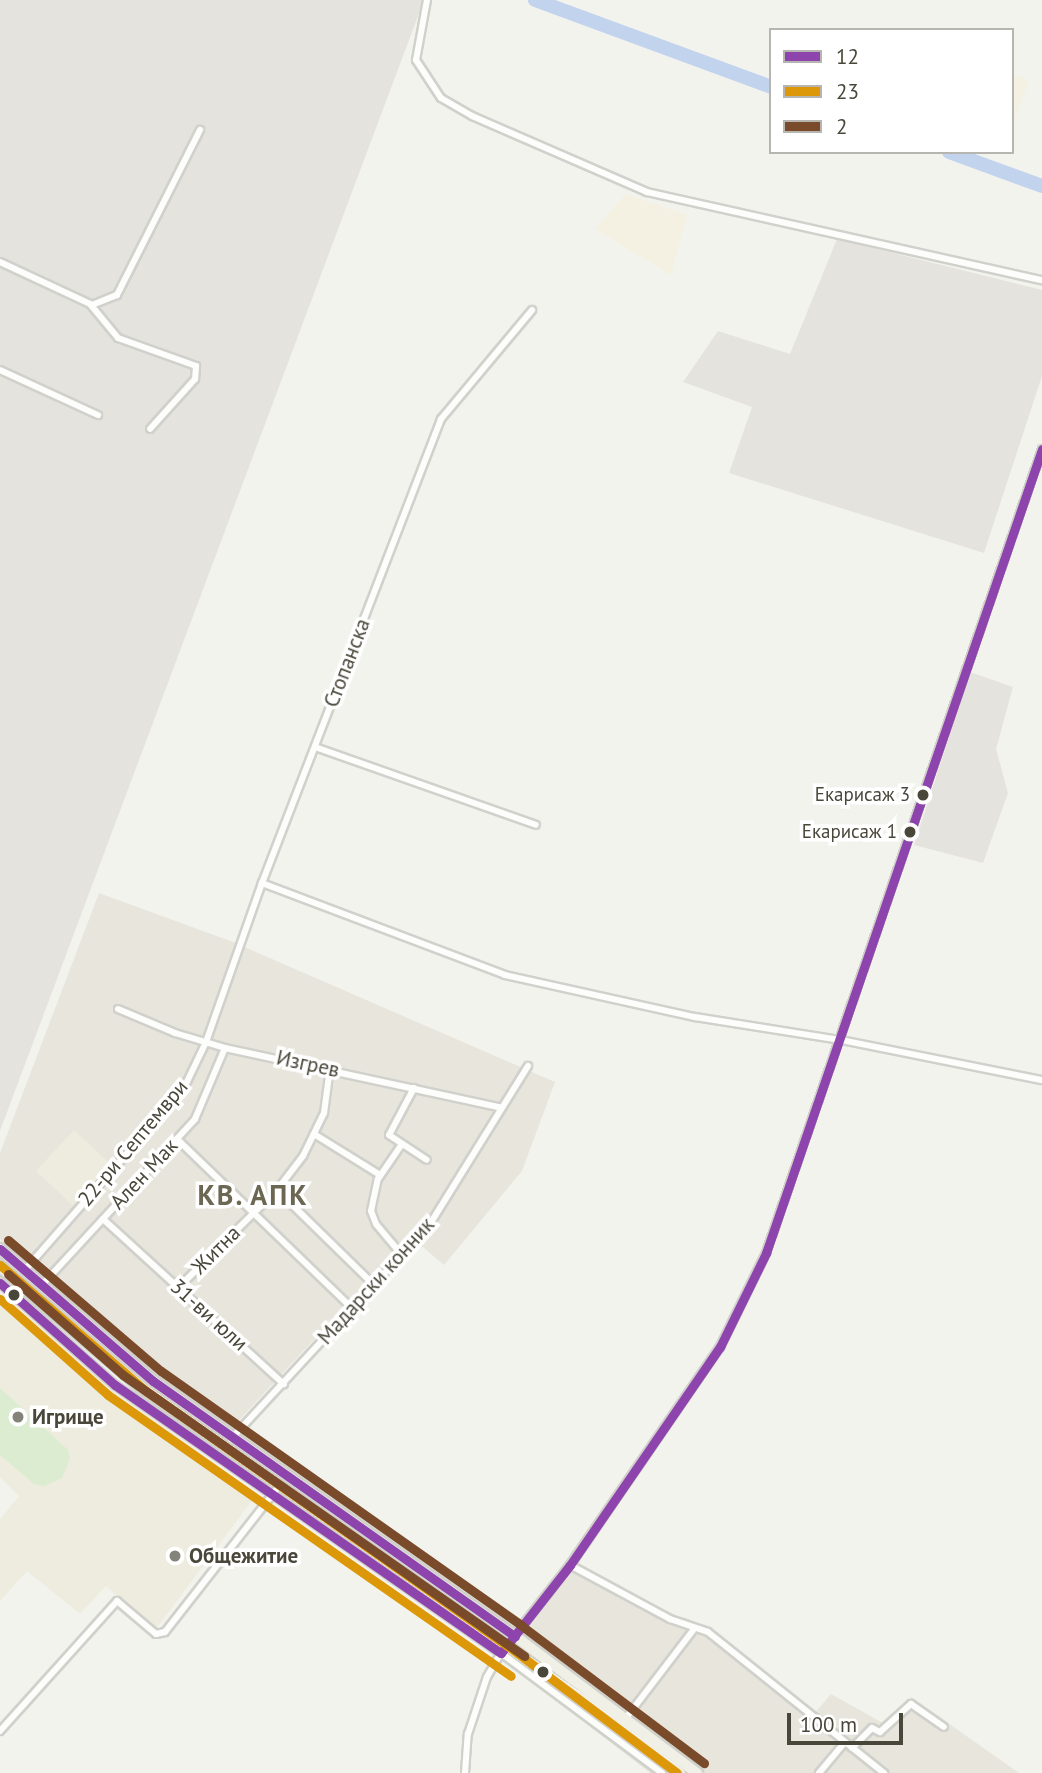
<!DOCTYPE html>
<meta charset="utf-8">
<style>
body{margin:0}
#map{position:relative;width:1042px;height:1773px;overflow:hidden;background:#f3f3ee;font-family:"PT Sans",sans-serif}
div>[style]{position:absolute}
[style*='--x']{left:calc(var(--x)*1px);top:calc(var(--y)*1px);width:calc(var(--w)*1px);rotate:calc(var(--a)*1deg)}
.residential>*{inset:0;background:#e7e5dc}
.commercial>*{inset:0;background:#f4f1e2}
.industrial>*{inset:0;background:#e5e3de}
.education>*{inset:0;background:#edecde;transform-origin:0 0}
.green>*{inset:0;background:#dbecd0}
.river>*{height:14px;margin:-7px;padding:0 7px;transform-origin:7px;border-radius:7px;background:#c2d3ed}
.roads{filter:drop-shadow(2px 0 #d1d1cc) drop-shadow(-2px 0 #d1d1cc) drop-shadow(0 2px #d1d1cc) drop-shadow(0 -2px #d1d1cc)}
.minor>*{height:6px;margin:-3px;padding:0 3px;transform-origin:3px;border-radius:3px;background:#fdfdfc}
.primary>*{height:10px;margin:-5px;padding:0 5px;transform-origin:5px;border-radius:5px;background:#f1f0e6}
.bus-1>*{height:9px;margin:-4.5px;padding:0 4.5px;transform-origin:4.5px;border-radius:4.5px;background:#8e44ad}
.bus-2>*{height:9px;margin:-4.5px;padding:0 4.5px;transform-origin:4.5px;border-radius:4.5px;background:#dd9809}
.bus-3>*{height:9px;margin:-4.5px;padding:0 4.5px;transform-origin:4.5px;border-radius:4.5px;background:#7a4b2a}
.dots>*{width:19px;height:19px;translate:-50% -50%;box-sizing:border-box;border:4px solid #fff;border-radius:50%}
span{translate:-50% -50%;white-space:nowrap;text-align:center;line-height:1.15;-webkit-text-stroke:7px #fff;paint-order:stroke}
.bus-label{font-size:19px;color:#49463a}
.right{translate:-100% -50%;text-align:right}
.street-label{font-size:21px;color:#49463a}
.poi-label{font-size:21px;color:#49463a;font-weight:700}
.left{translate:0 -50%;text-align:left}
.district-label{font-size:28px;color:#6b6752;font-weight:700;letter-spacing:2px}
.legend{position:absolute;left:769px;top:28px;width:245px;height:126px;box-sizing:border-box;background:#fff;border:2px solid #b6b5b0;margin:0;padding:9px 12px;list-style:none;font-size:21px;color:#49463a}
.legend li{display:flex;align-items:center;gap:14px;height:35px}
.legend b{width:35px;border:2px solid #b6b5b0}
.scale{position:absolute;left:787px;top:1713px;width:116px;height:32px;box-sizing:border-box;border:4px solid #49463a;border-top:0;padding-left:9px;font-size:21px;line-height:24px;white-space:nowrap;color:#49463a;-webkit-text-stroke:5px #fff;paint-order:stroke}
</style>
<div id="map">
<div class="residential">
<i style="clip-path:polygon(99px 893px,233px 942px,555px 1082px,522px 1171px,444px 1265px,410px 1236px,229px 1431px,96px 1332px,0 1239px,0 1153px)"></i>
<i style="clip-path:polygon(565px 1566px,643px 1606px,689px 1619px,814px 1714px,831px 1694px,883px 1723px,911px 1697px,1019px 1773px,650px 1773px,499px 1656px)"></i>
</div>
<div class="commercial">
<i style="clip-path:polygon(1012px 74px,1029px 80px,1012px 126px)"></i>
<i style="clip-path:polygon(626px 194px,687px 215px,671px 275px,595px 229px)"></i>
</div>
<div class="industrial">
<i style="clip-path:polygon(0 0,424px 0,0 1131px)"></i>
<i style="clip-path:polygon(837px 239px,1042px 290px,1042px 376px,984px 553px,729px 473px,752px 407px,683px 382px,718px 331px,790px 354px)"></i>
<i style="clip-path:polygon(970px 672px,1013px 687px,996px 749px,1008px 793px,983px 863px,914px 845px)"></i>
</div>
<div class="education">
<i style="left:74px;top:1130px;width:52px;height:56px;rotate:43deg"></i>
<i style="clip-path:polygon(0 1292px,107px 1385px,257px 1494px,156px 1629px,106px 1586px,80px 1614px,27px 1571px,0 1601px,0 1519px,19px 1496px,0 1477px)"></i>
</div>
<div class="green">
<i style="clip-path:polygon(0 1388px,68px 1450px,70px 1459px,62px 1478px,44px 1486px,34px 1484px,0 1455px)"></i>
</div>
<div class="river">
<i style="--x:535;--y:0;--w:252;--a:20.2"></i>
<i style="--x:949;--y:152;--w:99;--a:20.1"></i>
</div>
<div class="roads">
<div class="minor">
<i style="--x:427;--y:0;--w:61;--a:100.4"></i>
<i style="--x:416;--y:60;--w:45;--a:56.7"></i>
<i style="--x:441;--y:98;--w:36;--a:30"></i>
<i style="--x:472;--y:116;--w:191;--a:23.5"></i>
<i style="--x:647;--y:192;--w:405;--a:12.6"></i>
<i style="--x:0;--y:262;--w:99;--a:25"></i>
<i style="--x:90;--y:304;--w:44;--a:50.5"></i>
<i style="--x:118;--y:338;--w:83;--a:19.7"></i>
<i style="--x:196;--y:366;--w:13;--a:94"></i>
<i style="--x:195;--y:379;--w:67;--a:132"></i>
<i style="--x:92;--y:305;--w:27;--a:-22"></i>
<i style="--x:117;--y:295;--w:185;--a:-63.3"></i>
<i style="--x:0;--y:370;--w:108;--a:24.7"></i>
<i style="--x:315;--y:747;--w:234;--a:19.4"></i>
<i style="--x:262;--y:883;--w:260;--a:20.7"></i>
<i style="--x:505;--y:975;--w:195;--a:12.5"></i>
<i style="--x:695;--y:1017;--w:148;--a:9"></i>
<i style="--x:841;--y:1040;--w:205;--a:11.3"></i>
<i style="--x:118;--y:1009;--w:62;--a:22.8"></i>
<i style="--x:175;--y:1033;--w:52;--a:16.7"></i>
<i style="--x:225;--y:1048;--w:283;--a:12.2"></i>
<i style="--x:414;--y:1088;--w:53;--a:118"></i>
<i style="--x:389;--y:1135;--w:45;--a:33.3"></i>
<i style="--x:314;--y:1134;--w:78;--a:31.8"></i>
<i style="--x:177;--y:1139;--w:243;--a:44"></i>
<i style="--x:277;--y:1190;--w:136;--a:44.4"></i>
<i style="--x:103;--y:1219;--w:245;--a:42.4"></i>
<i style="--x:402;--y:1255;--w:40;--a:-130"></i>
<i style="--x:376;--y:1224;--w:14;--a:-111"></i>
<i style="--x:371;--y:1211;--w:33;--a:-78"></i>
<i style="--x:378;--y:1179;--w:42;--a:-55.6"></i>
<i style="--x:24;--y:1271;--w:243;--a:-48.8"></i>
<i style="--x:184;--y:1088;--w:51;--a:-64.4"></i>
<i style="--x:206;--y:1042;--w:169;--a:-70.6"></i>
<i style="--x:262;--y:883;--w:497;--a:-68.9"></i>
<i style="--x:441;--y:419;--w:142;--a:-50.1"></i>
<i style="--x:0;--y:1283;--w:154;--a:41.6"></i>
<i style="--x:115;--y:1385;--w:470;--a:34.8"></i>
<i style="--x:501;--y:1653;--w:201;--a:36.7"></i>
<i style="--x:41;--y:1286;--w:227;--a:-47.3"></i>
<i style="--x:195;--y:1119;--w:77;--a:-67.1"></i>
<i style="--x:178;--y:1288;--w:139;--a:-44.7"></i>
<i style="--x:277;--y:1190;--w:43;--a:-52.6"></i>
<i style="--x:303;--y:1156;--w:48;--a:-64"></i>
<i style="--x:324;--y:1113;--w:45;--a:-82.4"></i>
<i style="--x:231;--y:1439;--w:293;--a:-47.2"></i>
<i style="--x:430;--y:1224;--w:186;--a:-58.2"></i>
<i style="--x:570;--y:1565;--w:114;--a:28.4"></i>
<i style="--x:670;--y:1619;--w:40;--a:18.9"></i>
<i style="--x:708;--y:1632;--w:226;--a:38.7"></i>
<i style="--x:626;--y:1718;--w:112;--a:-52.6"></i>
<i style="--x:0;--y:1731;--w:175;--a:-48"></i>
<i style="--x:117;--y:1601;--w:51;--a:40.2"></i>
<i style="--x:156;--y:1634;--w:9;--a:-13"></i>
<i style="--x:165;--y:1632;--w:187;--a:-52"></i>
<i style="--x:852;--y:1748;--w:28;--a:-45"></i>
<i style="--x:872;--y:1728;--w:9;--a:27"></i>
<i style="--x:880;--y:1732;--w:42;--a:-42.1"></i>
<i style="--x:911;--y:1704;--w:40;--a:34.9"></i>
<i style="--x:465;--y:1773;--w:39;--a:-86"></i>
<i style="--x:468;--y:1734;--w:60;--a:-71.6"></i>
<i style="--x:487;--y:1677;--w:28;--a:-60"></i>
<i style="--x:501;--y:1653;--w:112;--a:-51.9"></i>
<i style="--x:570;--y:1565;--w:265;--a:-55.5"></i>
<i style="--x:720;--y:1347;--w:105;--a:-63.9"></i>
<i style="--x:766;--y:1253;--w:850;--a:-71.05"></i>
<i style="--x:819;--y:1773;--w:40;--a:-50"></i>
</div>
<div class="primary">
<i style="--x:0;--y:1249;--w:202;--a:40.8"></i>
<i style="--x:153;--y:1381;--w:443;--a:35.2"></i>
<i style="--x:515;--y:1636;--w:228;--a:37"></i>
<i style="--x:0;--y:1267;--w:190;--a:40.3"></i>
<i style="--x:145;--y:1390;--w:582;--a:35.27"></i>
<i style="--x:620;--y:1726;--w:76;--a:38.1"></i>
</div>
</div>
<div class="bus-1">
<i style="--x:0;--y:1249;--w:202;--a:40.8"></i>
<i style="--x:153;--y:1381;--w:443;--a:35.2"></i>
<i style="--x:0;--y:1283;--w:154;--a:41.6"></i>
<i style="--x:115;--y:1385;--w:470;--a:34.8"></i>
<i style="--x:501;--y:1653;--w:112;--a:-51.9"></i>
<i style="--x:570;--y:1565;--w:265;--a:-55.5"></i>
<i style="--x:720;--y:1347;--w:105;--a:-63.9"></i>
<i style="--x:766;--y:1253;--w:850;--a:-71.05"></i>
</div>
<div class="bus-2">
<i style="--x:0;--y:1265;--w:193;--a:40.8"></i>
<i style="--x:146;--y:1391;--w:443;--a:35.2"></i>
<i style="--x:508;--y:1646;--w:211;--a:36.9"></i>
<i style="--x:0;--y:1299;--w:144;--a:41.6"></i>
<i style="--x:108;--y:1395;--w:491;--a:34.9"></i>
</div>
<div class="bus-3">
<i style="--x:8;--y:1240;--w:201;--a:40.6"></i>
<i style="--x:161;--y:1371;--w:442;--a:35.2"></i>
<i style="--x:522;--y:1626;--w:228;--a:37"></i>
<i style="--x:8;--y:1274;--w:153;--a:41.3"></i>
<i style="--x:123;--y:1375;--w:490;--a:35"></i>
</div>
<div class="dots">
<i style="left:923px;top:795px;background:#49463a"></i>
<i style="left:910px;top:832px;background:#49463a"></i>
<i style="left:14px;top:1295px;background:#49463a"></i>
<i style="left:18px;top:1417px;background:#848379"></i>
<i style="left:175px;top:1556px;background:#848379"></i>
<i style="left:543px;top:1672px;background:#49463a"></i>
</div>
<div class="bus-label">
<span class="right" style="left:910px;top:795px">Екарисаж 3</span>
<span class="right" style="left:897px;top:832px">Екарисаж 1</span>
</div>
<div class="street-label">
<span style="left:347px;top:663px;rotate:-69deg">Стопанска</span>
<span style="left:308px;top:1064px;rotate:12deg">Изгрев</span>
<span style="left:133px;top:1143px;rotate:-50deg">22-ри Септември</span>
<span style="left:144px;top:1174px;rotate:-47deg">Ален Мак</span>
<span style="left:216px;top:1250px;rotate:-45deg">Житна</span>
<span style="left:376px;top:1281px;rotate:-48deg">Мадарски конник</span>
<span style="left:209px;top:1315px;rotate:42deg">31-ви юли</span>
</div>
<div class="poi-label">
<span class="left" style="left:32px;top:1417px">Игрище</span>
<span class="left" style="left:189px;top:1556px">Общежитие</span>
</div>
<div class="district-label">
<span style="left:253px;top:1195px">КВ. АПК</span>
</div>
<ul class="legend">
<li><b style="height:9px;background:#8e44ad"></b>12</li>
<li><b style="height:9px;background:#dd9809"></b>23</li>
<li><b style="height:9px;background:#7a4b2a"></b>2</li>
</ul>
<div class="scale">100 m</div>
</div>
